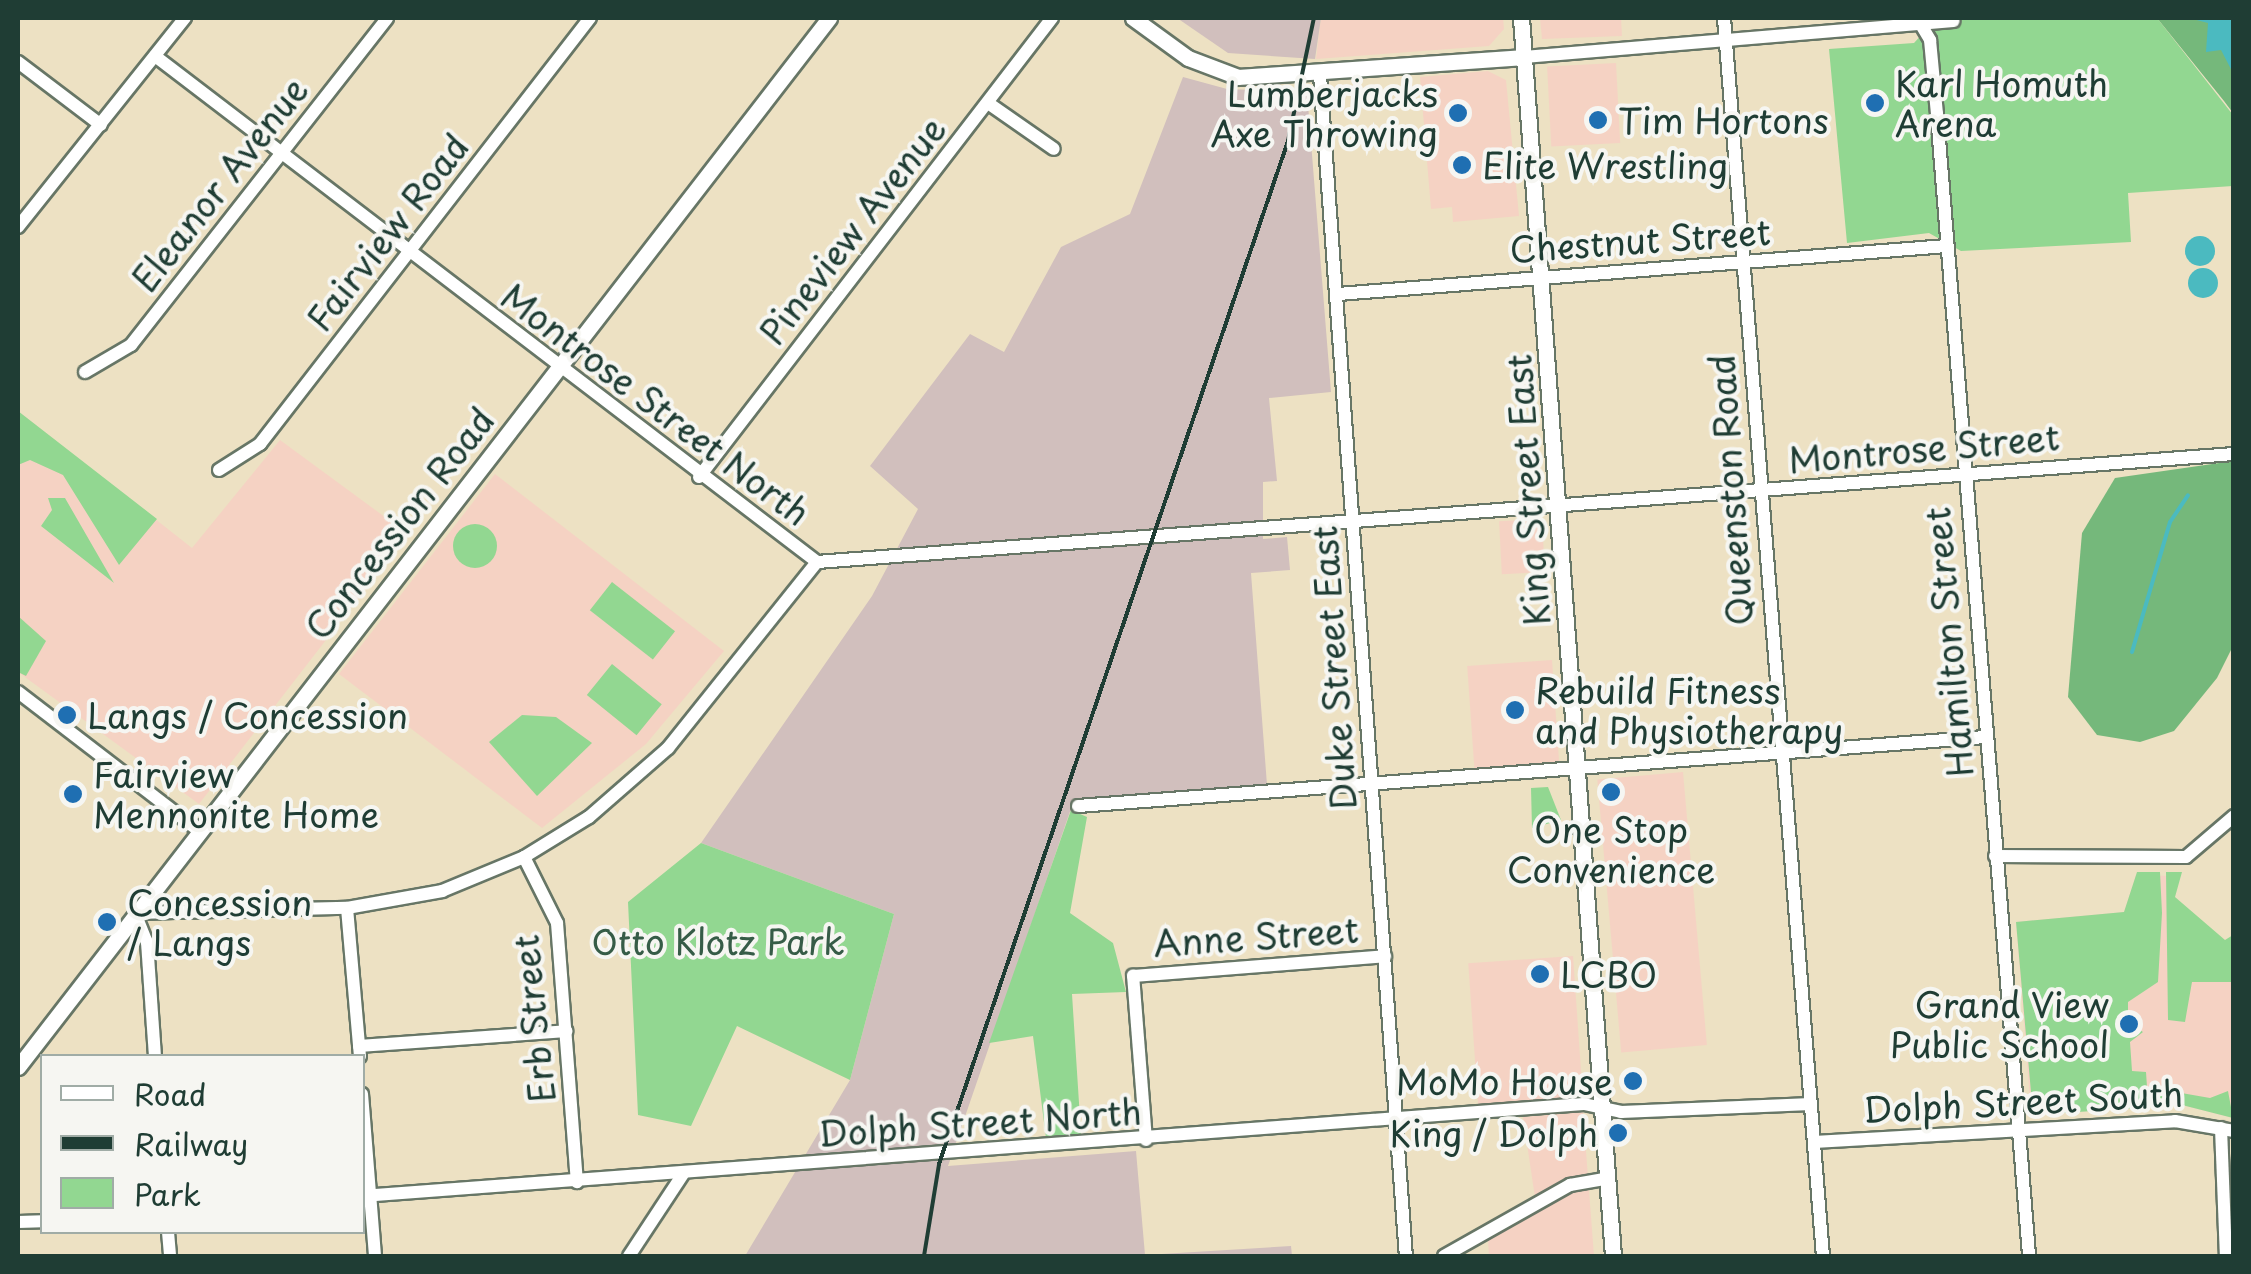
<!DOCTYPE html>
<style>
body{margin:0}
#map{position:relative;width:2251px;height:1274px;overflow:hidden;background:#ede1c3;font-family:"Playpen Sans",sans-serif}
div>[style]{position:absolute}
[style*='--x']{left:calc(var(--x)*1px);top:calc(var(--y)*1px);width:calc(var(--w)*1px);rotate:calc(var(--a)*1deg)}
.built>*{inset:0;background:#f5d2c3;transform-origin:0 0}
.industrial>*{inset:0;background:#d1bfbd}
.green>*{inset:0;background:#92d791;transform-origin:0 0}
.round{border-radius:50%}
.forest>*{inset:0;background:#75b87b}
.water>*{inset:0;background:#4bbac0}
.stream>*{height:4px;margin:-2px;padding:0 2px;transform-origin:2px;border-radius:2px;background:#4bbac0}
.roads{filter:drop-shadow(2px 0 #677666) drop-shadow(-2px 0 #677666) drop-shadow(0 2px #677666) drop-shadow(0 -2px #677666)}
.minor>*{height:12px;margin:-6px;padding:0 6px;transform-origin:6px;border-radius:6px;background:#fff}
.major>*{height:15px;margin:-7.5px;padding:0 7.5px;transform-origin:7.5px;border-radius:7.5px;background:#fff}
.rail>*{height:4px;margin:-2px;padding:0 2px;transform-origin:2px;border-radius:2px;background:#1f3d34}
.dots>*{width:28px;height:28px;translate:-50% -50%;box-sizing:border-box;border:5px solid #f6f6f2;border-radius:50%}
span{translate:-50% -50%;white-space:nowrap;text-align:center;line-height:1.15;-webkit-text-stroke:8px #f6f6f2;paint-order:stroke}
.poi-label{font-size:35px;color:#1f3d34}
.left{translate:0 -50%;text-align:left}
.right{translate:-100% -50%;text-align:right}
.street-label{font-size:35px;color:#1f3d34}
.park-label{font-size:35px;color:#365c47}
.frame{position:absolute;inset:0;border:20px solid #1f3d34;pointer-events:none}
.legend{position:absolute;left:40px;top:1054px;width:325px;height:180px;box-sizing:border-box;background:#f6f6f2;border:2px solid #a0aca6;margin:0;padding:12px 18px;list-style:none;font-size:30px;color:#1f3d34}
.legend li{display:flex;align-items:center;gap:20px;height:50px}
.legend b{width:50px;border:2px solid #a0aca6}
</style>
<div id="map">
<div class="built">
<i style="clip-path:polygon(1321px 18px,1503px 18px,1504px 29px,1489px 46px,1316px 59px)"></i>
<i style="clip-path:polygon(1540px 18px,1621px 18px,1622px 36px,1542px 39px)"></i>
<i style="left:1616px;top:63px;width:80px;height:69px;rotate:87deg"></i>
<i style="clip-path:polygon(1488px 71px,1506px 80px,1519px 216px,1453px 222px,1452px 207px,1431px 209px,1420px 77px)"></i>
<i style="clip-path:polygon(18px 411px,192px 548px,280px 440px,408px 534px,199px 804px,18px 672px)"></i>
<i style="clip-path:polygon(495px 474px,724px 651px,646px 744px,542px 828px,339px 674px)"></i>
<i style="left:1542px;top:519px;width:53px;height:43px;rotate:87deg"></i>
<i style="left:1552px;top:660px;width:103px;height:85px;rotate:86deg"></i>
<i style="left:1683px;top:772px;width:274px;height:86px;rotate:85deg"></i>
<i style="clip-path:polygon(2136px 875px,2173px 876px,2174px 897px,2233px 948px,2233px 1118px,2182px 1105px,2031px 1113px,2016px 922px,2124px 912px)"></i>
<i style="left:1573px;top:956px;width:141px;height:105px;rotate:86deg"></i>
<i style="clip-path:polygon(1583px 1112px,1594px 1256px,1489px 1256px,1488px 1240px,1537px 1211px,1523px 1117px)"></i>
</div>
<div class="industrial">
<i style="clip-path:polygon(1177px 18px,1321px 18px,1315px 59px,1228px 53px)"></i>
<i style="clip-path:polygon(1183px 77px,1227px 89px,1307px 92px,1331px 392px,1269px 398px,1277px 481px,1263px 482px,1263px 539px,1287px 537px,1290px 570px,1251px 573px,1267px 785px,1074px 800px,948px 1166px,1136px 1151px,1145px 1255px,1291px 1246px,1292px 1256px,745px 1256px,850px 1080px,894px 914px,701px 843px,872px 596px,918px 509px,870px 466px,970px 334px,1004px 352px,1061px 247px,1130px 214px)"></i>
</div>
<div class="green">
<i style="clip-path:polygon(1937px 18px,2157px 18px,2233px 115px,2233px 186px,2128px 193px,2131px 242px,1961px 251px,1929px 233px,1847px 243px,1829px 49px,1914px 43px)"></i>
<i style="clip-path:polygon(18px 411px,157px 519px,119px 565px,63px 475px,30px 460px,18px 465px)"></i>
<i style="clip-path:polygon(48px 498px,65px 498px,114px 583px,41px 526px,52px 510px)"></i>
<i class="round" style="left:453px;top:524px;width:44px;height:44px"></i>
<i style="left:612px;top:582px;width:80px;height:36px;rotate:38deg"></i>
<i style="clip-path:polygon(18px 616px,46px 641px,26px 676px,18px 672px)"></i>
<i style="left:612px;top:664px;width:64px;height:40px;rotate:39deg"></i>
<i style="clip-path:polygon(522px 715px,556px 717px,592px 743px,537px 796px,489px 742px)"></i>
<i style="clip-path:polygon(1548px 787px,1561px 820px,1532px 828px,1531px 788px)"></i>
<i style="clip-path:polygon(1071px 810px,1087px 817px,1070px 913px,1113px 943px,1126px 992px,1072px 994px,1081px 1134px,1046px 1138px,1033px 1036px,989px 1043px)"></i>
<i style="clip-path:polygon(701px 843px,894px 914px,850px 1080px,737px 1026px,691px 1126px,638px 1115px,628px 902px)"></i>
<i style="clip-path:polygon(2137px 872px,2160px 872px,2162px 913px,2158px 982px,2128px 1002px,2128px 1023px,2143px 1032px,2130px 1042px,2132px 1071px,2146px 1072px,2147px 1087px,2210px 1098px,2228px 1091px,2233px 1118px,2182px 1105px,2033px 1115px,2016px 922px,2124px 912px)"></i>
<i style="clip-path:polygon(2166px 872px,2182px 872px,2175px 897px,2225px 940px,2233px 935px,2233px 982px,2192px 982px,2185px 1022px,2168px 1020px)"></i>
</div>
<div class="forest">
<i style="clip-path:polygon(2157px 18px,2233px 18px,2233px 113px,2224px 101px)"></i>
<i style="clip-path:polygon(2233px 461px,2233px 646px,2217px 678px,2174px 731px,2140px 742px,2097px 735px,2068px 697px,2082px 533px,2115px 478px)"></i>
</div>
<div class="water">
<i style="clip-path:polygon(2189px 18px,2233px 20px,2233px 73px,2221px 50px,2206px 52px,2208px 23px)"></i>
<i class="round" style="left:2185px;top:236px;width:30px;height:30px"></i>
<i class="round" style="left:2188px;top:268px;width:30px;height:30px"></i>
</div>
<div class="stream">
<i style="--x:2132;--y:652;--w:135;--a:-73.7"></i>
<i style="--x:2170;--y:522;--w:32;--a:-56"></i>
</div>
<div class="roads">
<div class="minor">
<i style="--x:1724;--y:18;--w:1242;--a:85.43"></i>
<i style="--x:1917;--y:18;--w:26;--a:59"></i>
<i style="--x:1930;--y:40;--w:74;--a:84.6"></i>
<i style="--x:1937;--y:114;--w:1146;--a:85.39"></i>
<i style="--x:155;--y:56;--w:833;--a:37.39"></i>
<i style="--x:817;--y:562;--w:1421;--a:-4.36"></i>
<i style="--x:1524;--y:57;--w:431;--a:-4.8"></i>
<i style="--x:18;--y:62;--w:104;--a:37.2"></i>
<i style="--x:1320;--y:75;--w:1184;--a:85.84"></i>
<i style="--x:988;--y:103;--w:80;--a:34.9"></i>
<i style="--x:18;--y:227;--w:268;--a:-51.4"></i>
<i style="--x:1338;--y:294;--w:611;--a:-4.51"></i>
<i style="--x:85;--y:372;--w:53;--a:-30.4"></i>
<i style="--x:131;--y:345;--w:415;--a:-51.9"></i>
<i style="--x:219;--y:470;--w:49;--a:-32.4"></i>
<i style="--x:260;--y:444;--w:539;--a:-52.24"></i>
<i style="--x:699;--y:477;--w:579;--a:-52.44"></i>
<i style="--x:18;--y:692;--w:228;--a:37.5"></i>
<i style="--x:1078;--y:806;--w:911;--a:-4.35"></i>
<i style="--x:1995;--y:856;--w:191;--a:0.3"></i>
<i style="--x:2186;--y:857;--w:63;--a:-40.5"></i>
<i style="--x:524;--y:857;--w:74;--a:63.4"></i>
<i style="--x:557;--y:923;--w:260;--a:85.6"></i>
<i style="--x:347;--y:908;--w:149;--a:85"></i>
<i style="--x:135;--y:913;--w:212;--a:-1.4"></i>
<i style="--x:347;--y:908;--w:97;--a:-10.1"></i>
<i style="--x:442;--y:891;--w:89;--a:-22.5"></i>
<i style="--x:524;--y:857;--w:76;--a:-31.6"></i>
<i style="--x:589;--y:817;--w:105;--a:-41.1"></i>
<i style="--x:668;--y:748;--w:238;--a:-51.3"></i>
<i style="--x:135;--y:913;--w:31;--a:68"></i>
<i style="--x:147;--y:942;--w:114;--a:86"></i>
<i style="--x:359;--y:1046;--w:208;--a:-4.1"></i>
<i style="--x:362;--y:1094;--w:163;--a:85.4"></i>
<i style="--x:2221;--y:1128;--w:128;--a:87.8"></i>
<i style="--x:1146;--y:1140;--w:165;--a:-94.5"></i>
<i style="--x:1133;--y:976;--w:253;--a:-4.5"></i>
<i style="--x:1814;--y:1142;--w:362;--a:-3.3"></i>
<i style="--x:2175;--y:1121;--w:60;--a:9.6"></i>
<i style="--x:362;--y:1196;--w:1225;--a:-4.31"></i>
<i style="--x:1584;--y:1104;--w:38;--a:12"></i>
<i style="--x:1621;--y:1112;--w:190;--a:-2.4"></i>
<i style="--x:18;--y:1222;--w:24;--a:-2"></i>
<i style="--x:168;--y:1232;--w:24;--a:85"></i>
<i style="--x:629;--y:1256;--w:98;--a:-56.6"></i>
<i style="--x:1444;--y:1256;--w:145;--a:-29.4"></i>
<i style="--x:1570;--y:1185;--w:39;--a:-10"></i>
</div>
<div class="major">
<i style="--x:1133;--y:18;--w:68;--a:36"></i>
<i style="--x:1188;--y:58;--w:53;--a:20.8"></i>
<i style="--x:1238;--y:77;--w:287;--a:-4"></i>
<i style="--x:1521;--y:18;--w:1241;--a:85.75"></i>
<i style="--x:18;--y:1067;--w:1326;--a:-52.29"></i>
</div>
</div>
<div class="rail">
<i style="--x:924;--y:1256;--w:93;--a:-80.7"></i>
<i style="--x:939;--y:1164;--w:1081;--a:-71.16"></i>
<i style="--x:1288;--y:141;--w:126;--a:-78.1"></i>
</div>
<div class="dots">
<i style="left:1875px;top:103px;background:#1f6fb2"></i>
<i style="left:1458px;top:113px;background:#1f6fb2"></i>
<i style="left:1598px;top:120px;background:#1f6fb2"></i>
<i style="left:1462px;top:165px;background:#1f6fb2"></i>
<i style="left:1515px;top:710px;background:#1f6fb2"></i>
<i style="left:67px;top:715px;background:#1f6fb2"></i>
<i style="left:1611px;top:792px;background:#1f6fb2"></i>
<i style="left:73px;top:794px;background:#1f6fb2"></i>
<i style="left:107px;top:922px;background:#1f6fb2"></i>
<i style="left:1540px;top:974px;background:#1f6fb2"></i>
<i style="left:2129px;top:1024px;background:#1f6fb2"></i>
<i style="left:1633px;top:1081px;background:#1f6fb2"></i>
<i style="left:1618px;top:1133px;background:#1f6fb2"></i>
</div>
<div class="poi-label">
<span class="left" style="left:1895px;top:103px">Karl Homuth<br>Arena</span>
<span class="right" style="left:1438px;top:113px">Lumberjacks<br>Axe Throwing</span>
<span class="left" style="left:1618px;top:120px">Tim Hortons</span>
<span class="left" style="left:1482px;top:165px">Elite Wrestling</span>
<span class="left" style="left:1535px;top:710px">Rebuild Fitness<br>and Physiotherapy</span>
<span class="left" style="left:87px;top:715px">Langs / Concession</span>
<span class="left" style="left:93px;top:794px">Fairview<br>Mennonite Home</span>
<span style="left:1611px;top:849px">One Stop<br>Convenience</span>
<span class="left" style="left:127px;top:922px">Concession<br>/ Langs</span>
<span class="left" style="left:1560px;top:974px">LCBO</span>
<span class="right" style="left:2109px;top:1024px">Grand View<br>Public School</span>
<span class="right" style="left:1613px;top:1081px">MoMo House</span>
<span class="right" style="left:1598px;top:1133px">King / Dolph</span>
</div>
<div class="street-label">
<span style="left:219px;top:184px;rotate:-52deg">Eleanor Avenue</span>
<span style="left:852px;top:230px;rotate:-52deg">Pineview Avenue</span>
<span style="left:387px;top:232px;rotate:-52deg">Fairview Road</span>
<span style="left:1640px;top:240px;rotate:-4deg">Chestnut Street</span>
<span style="left:656px;top:404px;rotate:37deg">Montrose Street North</span>
<span style="left:1924px;top:448px;rotate:-5deg">Montrose Street</span>
<span style="left:1527px;top:490px;rotate:-94deg">King Street East</span>
<span style="left:1730px;top:490px;rotate:-94deg">Queenston Road</span>
<span style="left:399px;top:523px;rotate:-52deg">Concession Road</span>
<span style="left:1948px;top:642px;rotate:-95deg">Hamilton Street</span>
<span style="left:1333px;top:668px;rotate:-94deg">Duke Street East</span>
<span style="left:1256px;top:936px;rotate:-4deg">Anne Street</span>
<span style="left:533px;top:1019px;rotate:-96deg">Erb Street</span>
<span style="left:2023px;top:1101px;rotate:-3deg">Dolph Street South</span>
<span style="left:980px;top:1122px;rotate:-4deg">Dolph Street North</span>
</div>
<div class="park-label">
<span style="left:718px;top:941px">Otto Klotz Park</span>
</div>
<div class="frame"></div>
<ul class="legend">
<li><b style="height:12px;background:#fff"></b>Road</li>
<li><b style="height:12px;background:#1f3d34"></b>Railway</li>
<li><b style="height:28px;background:#92d791"></b>Park</li>
</ul>
</div>
